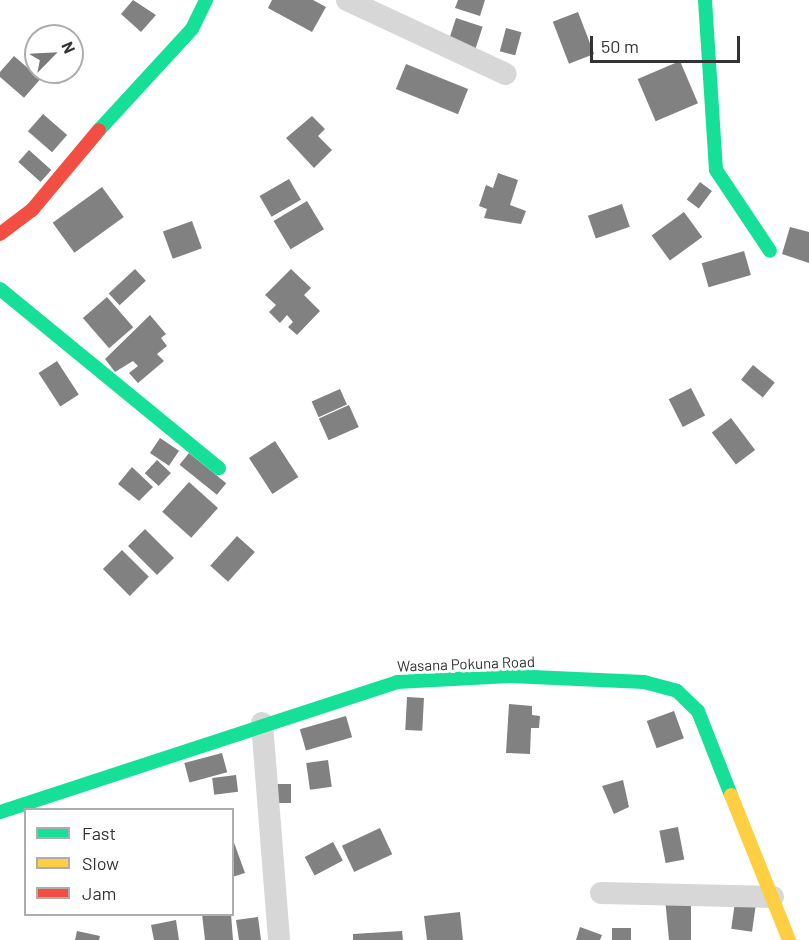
<!DOCTYPE html>
<style>
body{margin:0}
#map{position:relative;width:809px;height:940px;overflow:hidden;background:#fff;font-family:Barlow,sans-serif}
div>[style]{position:absolute}
[style*='--x']{left:calc(var(--x)*1px);top:calc(var(--y)*1px);width:calc(var(--w)*1px);rotate:calc(var(--a)*1deg)}
.building>*{inset:0;background:#818181;transform-origin:0 0}
.street>*{height:22px;margin:-11px;padding:0 11px;transform-origin:11px;border-radius:11px;background:#d7d7d7}
.fast>*{height:14px;margin:-7px;padding:0 7px;transform-origin:7px;border-radius:7px;background:#16e098}
.slow>*{height:14px;margin:-7px;padding:0 7px;transform-origin:7px;border-radius:7px;background:#ffcf43}
.jam>*{height:14px;margin:-7px;padding:0 7px;transform-origin:7px;border-radius:7px;background:#f24e42}
span{translate:-50% -50%;white-space:nowrap;text-align:center;line-height:1.15;-webkit-text-stroke:6px #fff;paint-order:stroke}
.street-label{font-size:15px;color:#333}
.legend{position:absolute;left:24px;top:808px;width:210px;height:108px;box-sizing:border-box;background:#fff;border:2px solid #adadad;margin:0;padding:8px 10px;list-style:none;font-size:18px;color:#333}
.legend li{display:flex;align-items:center;gap:12px;height:30px}
.legend b{width:30px;border:2px solid #adadad}
.north{position:absolute;left:24px;top:24px;width:60px;height:60px;box-sizing:border-box;background:#fff;border:2px solid #adadad;border-radius:50%;rotate:66deg;font-size:16px;font-weight:700;line-height:24px;text-align:center;color:#333}
.north::after{content:'';display:block;margin:auto;width:21px;height:27px;background:#7a7a7a;clip-path:polygon(50% 0,100% 100%,50% 72%,0 100%)}
.scale{position:absolute;left:590px;top:36px;width:150px;height:27px;box-sizing:border-box;border:3px solid #333;border-top:0;padding-left:8px;font-size:18px;line-height:21px;white-space:nowrap;color:#333;-webkit-text-stroke:4px #fff;paint-order:stroke}
</style>
<div id="map">
<div class="building">
<i style="clip-path:polygon(133px 0,156px 15px,141px 32px,121px 14px)"></i>
<i style="clip-path:polygon(272px 0,313px 0,326px 7px,312px 32px,268px 8px)"></i>
<i style="clip-path:polygon(458px 0,485px 0,480px 16px,455px 8px)"></i>
<i style="left:578px;top:12px;width:45px;height:27px;rotate:69deg"></i>
<i style="left:456px;top:18px;width:28px;height:26px;rotate:18deg"></i>
<i style="left:506px;top:28px;width:16px;height:24px;rotate:15deg"></i>
<i style="clip-path:polygon(36px 42px,36px 62px,27px 56px)"></i>
<i style="left:14px;top:56px;width:35px;height:25px;rotate:41deg"></i>
<i style="left:680px;top:61px;width:46px;height:46px;rotate:67deg"></i>
<i style="left:406px;top:64px;width:67px;height:27px;rotate:22deg"></i>
<i style="left:43px;top:114px;width:32px;height:23px;rotate:41deg"></i>
<i style="clip-path:polygon(312px 116px,325px 129px,318px 136px,332px 150px,314px 168px,286px 138px)"></i>
<i style="left:29px;top:150px;width:30px;height:16px;rotate:42deg"></i>
<i style="clip-path:polygon(498px 173px,518px 180px,510px 205px,526px 211px,521px 224px,484px 218px,487px 209px,479px 206px,486px 185px,493px 188px)"></i>
<i style="left:289px;top:179px;width:24px;height:34px;rotate:60deg"></i>
<i style="left:700px;top:182px;width:15px;height:22px;rotate:37deg"></i>
<i style="left:102px;top:187px;width:37px;height:61px;rotate:54deg"></i>
<i style="left:307px;top:201px;width:33px;height:39px;rotate:59deg"></i>
<i style="left:622px;top:204px;width:24px;height:36px;rotate:71deg"></i>
<i style="left:684px;top:212px;width:31px;height:40px;rotate:54deg"></i>
<i style="left:192px;top:221px;width:29px;height:31px;rotate:70deg"></i>
<i style="clip-path:polygon(790px 227px,809px 232px,809px 263px,782px 254px)"></i>
<i style="left:744px;top:251px;width:25px;height:44px;rotate:74deg"></i>
<i style="left:135px;top:269px;width:16px;height:36px;rotate:47deg"></i>
<i style="clip-path:polygon(291px 269px,311px 288px,304px 295px,320px 311px,297px 335px,288px 327px,293px 322px,287px 315px,280px 323px,269px 312px,276px 305px,265px 295px)"></i>
<i style="left:107px;top:297px;width:40px;height:32px;rotate:49deg"></i>
<i style="clip-path:polygon(150px 315px,166px 334px,161px 338px,167px 346px,157px 354px,164px 361px,138px 383px,129px 373px,138px 366px,133px 361px,115px 372px,105px 359px)"></i>
<i style="left:57px;top:361px;width:40px;height:22px;rotate:57deg"></i>
<i style="left:753px;top:365px;width:28px;height:19px;rotate:39deg"></i>
<i style="left:691px;top:388px;width:31px;height:25px;rotate:63deg"></i>
<i style="left:340px;top:389px;width:17px;height:31px;rotate:66deg"></i>
<i style="left:349px;top:405px;width:24px;height:33px;rotate:66deg"></i>
<i style="left:731px;top:418px;width:40px;height:24px;rotate:53deg"></i>
<i style="left:160px;top:438px;width:23px;height:18px;rotate:34deg"></i>
<i style="left:275px;top:441px;width:43px;height:31px;rotate:57deg"></i>
<i style="left:189px;top:453px;width:48px;height:15px;rotate:39deg"></i>
<i style="left:157px;top:460px;width:19px;height:18px;rotate:43deg"></i>
<i style="clip-path:polygon(132px 467px,153px 487px,139px 501px,118px 484px)"></i>
<i style="left:189px;top:482px;width:39px;height:40px;rotate:42deg"></i>
<i style="left:145px;top:529px;width:41px;height:24px;rotate:45deg"></i>
<i style="left:237px;top:536px;width:24px;height:40px;rotate:42deg"></i>
<i style="left:122px;top:550px;width:38px;height:27px;rotate:45deg"></i>
<i style="left:407px;top:697px;width:17px;height:33px;rotate:3deg"></i>
<i style="clip-path:polygon(509px 704px,532px 706px,532px 715px,540px 716px,539px 728px,531px 728px,530px 754px,506px 753px)"></i>
<i style="left:674px;top:711px;width:29px;height:29px;rotate:70deg"></i>
<i style="left:346px;top:716px;width:22px;height:48px;rotate:74deg"></i>
<i style="left:222px;top:753px;width:20px;height:39px;rotate:75deg"></i>
<i style="left:328px;top:760px;width:27px;height:22px;rotate:82deg"></i>
<i style="left:236px;top:775px;width:17px;height:24px;rotate:83deg"></i>
<i style="clip-path:polygon(623px 780px,629px 807px,614px 814px,602px 786px)"></i>
<i style="left:291px;top:784px;width:19px;height:17px;rotate:90deg"></i>
<i style="left:678px;top:827px;width:33px;height:19px;rotate:79deg"></i>
<i style="left:380px;top:828px;width:29px;height:42px;rotate:65deg"></i>
<i style="clip-path:polygon(232px 837px,245px 873px,232px 877px)"></i>
<i style="left:333px;top:842px;width:21px;height:32px;rotate:62deg"></i>
<i style="clip-path:polygon(665px 898px,691px 904px,691px 940px,669px 940px)"></i>
<i style="left:735px;top:902px;width:21px;height:27px;rotate:8deg"></i>
<i style="clip-path:polygon(460px 912px,463px 940px,427px 940px,424px 916px)"></i>
<i style="clip-path:polygon(202px 914px,231px 914px,233px 940px,205px 940px)"></i>
<i style="clip-path:polygon(258px 917px,261px 940px,239px 940px,236px 920px)"></i>
<i style="clip-path:polygon(176px 920px,179px 940px,154px 940px,151px 925px)"></i>
<i style="clip-path:polygon(580px 927px,602px 935px,600px 940px,576px 940px)"></i>
<i style="left:612px;top:928px;width:19px;height:12px"></i>
<i style="clip-path:polygon(77px 931px,100px 936px,99px 940px,75px 940px)"></i>
<i style="clip-path:polygon(402px 931px,403px 940px,353px 940px,353px 934px)"></i>
</div>
<div class="street">
<i style="--x:347;--y:0;--w:175;--a:25"></i>
<i style="--x:262;--y:723;--w:218;--a:85.5"></i>
<i style="--x:601;--y:893;--w:172;--a:1.3"></i>
</div>
<div class="fast">
<i style="--x:705;--y:0;--w:170;--a:86.3"></i>
<i style="--x:716;--y:170;--w:97;--a:56.3"></i>
<i style="--x:99;--y:130;--w:137;--a:-47.4"></i>
<i style="--x:192;--y:29;--w:32;--a:-64"></i>
<i style="--x:0;--y:289;--w:283;--a:39.3"></i>
<i style="--x:0;--y:812;--w:418;--a:-18.1"></i>
<i style="--x:397;--y:682;--w:113;--a:-3"></i>
<i style="--x:510;--y:676;--w:134;--a:2.6"></i>
<i style="--x:644;--y:682;--w:34;--a:15"></i>
<i style="--x:677;--y:691;--w:29;--a:44"></i>
<i style="--x:698;--y:711;--w:90;--a:68.6"></i>
</div>
<div class="slow">
<i style="--x:731;--y:795;--w:156;--a:68.2"></i>
</div>
<div class="jam">
<i style="--x:0;--y:234;--w:40;--a:-37"></i>
<i style="--x:32;--y:210;--w:104;--a:-50.1"></i>
</div>
<div class="street-label">
<span style="left:466px;top:664px;rotate:-2deg">Wasana Pokuna Road</span>
</div>
<ul class="legend">
<li><b style="height:8px;background:#16e098"></b>Fast</li>
<li><b style="height:8px;background:#ffcf43"></b>Slow</li>
<li><b style="height:8px;background:#f24e42"></b>Jam</li>
</ul>
<div class="north">N</div>
<div class="scale">50 m</div>
</div>
